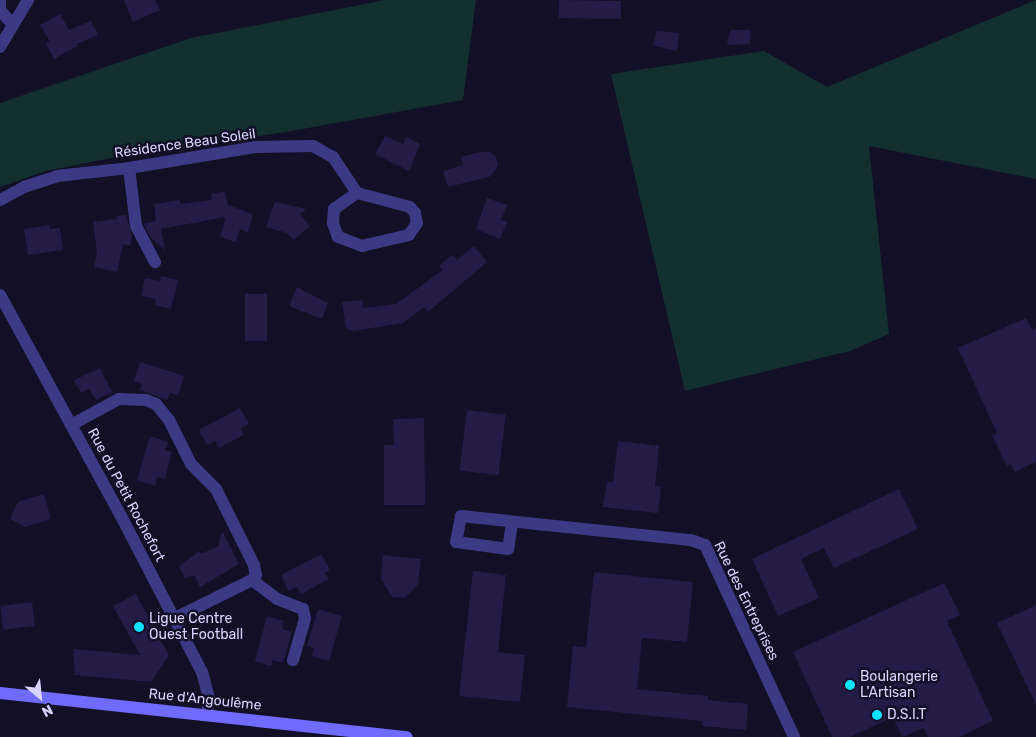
<!DOCTYPE html>
<meta charset="utf-8">
<style>
body{margin:0}
#map{position:relative;width:1036px;height:737px;overflow:hidden;background:#130f26;font-family:Rubik,sans-serif}
div>[style]{position:absolute}
[style*='--x']{left:calc(var(--x)*1px);top:calc(var(--y)*1px);width:calc(var(--w)*1px);rotate:calc(var(--a)*1deg)}
.green>*{inset:0;background:#12302f}
.building>*{inset:0;background:#241b47;transform-origin:0 0}
.street>*{height:12px;margin:-6px;padding:0 6px;transform-origin:6px;border-radius:6px;background:#3d3a85}
.secondary>*{height:12px;margin:-6px;padding:0 6px;transform-origin:6px;border-radius:6px;background:#6f6bff}
.dots>*{width:14px;height:14px;translate:-50% -50%;box-sizing:border-box;border:2px solid #130f26;border-radius:50%}
span{translate:-50% -50%;white-space:nowrap;text-align:center;line-height:1.15;-webkit-text-stroke:5px #130f26;paint-order:stroke}
.street-label{font-size:14px;color:#d9d4ff}
.poi-label{font-size:14px;color:#d9d4ff}
.left{translate:0 -50%;text-align:left}
.north{position:absolute;left:15px;top:672px;width:50px;height:50px;-webkit-text-stroke:4px #130f26;paint-order:stroke;rotate:152deg;font-size:14px;font-weight:700;line-height:20px;text-align:center;color:#d9d4ff}
.north::after{content:'';display:block;margin:auto;width:18px;height:22px;background:#d9d4ff;clip-path:polygon(50% 0,100% 100%,50% 72%,0 100%)}
</style>
<div id="map">
<div class="green">
<i style="clip-path:polygon(385px 0,476px 0,463px 100px,286px 132px,111px 158px,46px 171px,0 187px,0 103px,191px 38px)"></i>
<i style="clip-path:polygon(1036px 0,1036px 179px,869px 146px,889px 334px,850px 351px,685px 391px,611px 74px,764px 51px,827px 87px)"></i>
</div>
<div class="building">
<i style="clip-path:polygon(124px 0,155px 0,160px 10px,133px 22px)"></i>
<i style="left:559px;top:0;width:62px;height:18px;rotate:1deg"></i>
<i style="clip-path:polygon(60px 14px,69px 30px,91px 21px,98px 35px,77px 44px,78px 46px,54px 59px,46px 44px,50px 42px,40px 25px)"></i>
<i style="clip-path:polygon(731px 30px,751px 30px,750px 44px,729px 45px,727px 42px)"></i>
<i style="clip-path:polygon(657px 31px,679px 33px,677px 51px,653px 45px)"></i>
<i style="clip-path:polygon(385px 136px,403px 144px,406px 137px,420px 144px,409px 171px,375px 154px)"></i>
<i style="clip-path:polygon(480px 152px,490px 152px,496px 157px,498px 164px,495px 171px,489px 177px,448px 187px,443px 171px,463px 165px,461px 157px)"></i>
<i style="clip-path:polygon(225px 191px,228px 205px,253px 214px,248px 232px,240px 229px,236px 242px,220px 237px,226px 217px,161px 229px,165px 250px,151px 238px,144px 224px,156px 221px,154px 204px,180px 200px,180px 204px,212px 200px,211px 194px)"></i>
<i style="clip-path:polygon(487px 198px,507px 205px,501px 220px,507px 222px,500px 239px,476px 229px)"></i>
<i style="clip-path:polygon(275px 202px,306px 209px,300px 214px,310px 226px,294px 240px,287px 233px,266px 227px)"></i>
<i style="clip-path:polygon(126px 215px,132px 236px,130px 246px,123px 244px,117px 272px,94px 267px,97px 253px,93px 222px,117px 219px,116px 216px)"></i>
<i style="clip-path:polygon(49px 225px,50px 229px,60px 228px,63px 250px,28px 255px,24px 229px)"></i>
<i style="clip-path:polygon(474px 246px,487px 262px,428px 312px,424px 307px,403px 323px,353px 331px,346px 328px,342px 302px,362px 300px,363px 308px,396px 304px,443px 270px,439px 266px,452px 255px,457px 260px)"></i>
<i style="clip-path:polygon(161px 276px,178px 280px,171px 309px,155px 305px,156px 299px,141px 296px,145px 278px,160px 281px)"></i>
<i style="clip-path:polygon(297px 287px,328px 303px,322px 319px,289px 306px)"></i>
<i style="left:245px;top:294px;width:22px;height:47px"></i>
<i style="clip-path:polygon(1026px 318px,1032px 330px,1036px 328px,1036px 462px,1015px 472px,1011px 464px,1007px 466px,992px 435px,997px 433px,958px 348px)"></i>
<i style="clip-path:polygon(140px 362px,184px 376px,178px 396px,170px 393px,167px 400px,140px 390px,142px 384px,134px 381px)"></i>
<i style="clip-path:polygon(100px 368px,112px 392px,96px 400px,89px 389px,81px 393px,74px 380px)"></i>
<i style="clip-path:polygon(240px 408px,249px 424px,241px 428px,244px 435px,219px 448px,215px 441px,207px 445px,199px 430px)"></i>
<i style="left:467px;top:410px;width:39px;height:61px;rotate:7deg"></i>
<i style="clip-path:polygon(424px 418px,425px 505px,384px 505px,384px 445px,394px 445px,393px 419px)"></i>
<i style="clip-path:polygon(150px 436px,168px 442px,165px 450px,172px 452px,165px 479px,157px 477px,155px 486px,137px 480px)"></i>
<i style="clip-path:polygon(618px 441px,659px 446px,655px 486px,661px 487px,658px 513px,603px 507px,607px 482px,613px 482px)"></i>
<i style="clip-path:polygon(899px 489px,918px 529px,834px 568px,824px 548px,801px 559px,819px 598px,778px 616px,752px 559px)"></i>
<i style="clip-path:polygon(44px 494px,51px 519px,25px 527px,10px 519px,18px 502px)"></i>
<i style="clip-path:polygon(222px 531px,239px 564px,200px 587px,194px 575px,185px 579px,179px 566px,198px 552px,203px 553px,218px 546px)"></i>
<i style="clip-path:polygon(321px 554px,330px 570px,325px 573px,329px 579px,301px 594px,297px 587px,289px 591px,281px 575px)"></i>
<i style="clip-path:polygon(383px 555px,421px 559px,418px 584px,405px 598px,392px 597px,381px 579px)"></i>
<i style="clip-path:polygon(473px 571px,506px 575px,498px 652px,525px 655px,520px 702px,459px 696px)"></i>
<i style="clip-path:polygon(594px 572px,693px 582px,687px 642px,642px 638px,637px 689px,708px 696px,708px 700px,748px 704px,746px 730px,702px 726px,702px 721px,567px 707px,573px 646px,586px 647px)"></i>
<i style="clip-path:polygon(944px 583px,960px 615px,947px 621px,993px 721px,959px 737px,928px 737px,924px 728px,902px 737px,893px 717px,850px 737px,832px 737px,793px 652px)"></i>
<i style="clip-path:polygon(136px 594px,169px 655px,151px 682px,75px 675px,73px 649px,140px 655px,113px 606px)"></i>
<i style="left:32px;top:602px;width:24px;height:32px;rotate:83deg"></i>
<i style="clip-path:polygon(1036px 605px,1036px 705px,997px 623px)"></i>
<i style="clip-path:polygon(318px 609px,342px 616px,329px 661px,312px 656px,314px 648px,307px 646px)"></i>
<i style="clip-path:polygon(267px 616px,284px 621px,282px 629px,292px 632px,283px 663px,273px 660px,271px 666px,255px 661px)"></i>
</div>
<div class="street">
<i style="--x:0;--y:0;--w:10;--a:90"></i>
<i style="--x:0;--y:10;--w:18;--a:49"></i>
<i style="--x:0;--y:47;--w:55;--a:-59.2"></i>
<i style="--x:129;--y:168;--w:58;--a:83.1"></i>
<i style="--x:136;--y:226;--w:41;--a:62.2"></i>
<i style="--x:0;--y:200;--w:27;--a:-28"></i>
<i style="--x:24;--y:187;--w:35;--a:-18"></i>
<i style="--x:57;--y:176;--w:72;--a:-6.3"></i>
<i style="--x:129;--y:168;--w:129;--a:-9.4"></i>
<i style="--x:256;--y:147;--w:57;--a:-1"></i>
<i style="--x:313;--y:146;--w:23;--a:29"></i>
<i style="--x:333;--y:157;--w:43;--a:56.3"></i>
<i style="--x:357;--y:193;--w:55;--a:14.8"></i>
<i style="--x:410;--y:207;--w:8;--a:50"></i>
<i style="--x:415;--y:213;--w:10;--a:79"></i>
<i style="--x:417;--y:223;--w:14;--a:124"></i>
<i style="--x:409;--y:235;--w:48;--a:166.8"></i>
<i style="--x:362;--y:246;--w:26;--a:-159"></i>
<i style="--x:338;--y:237;--w:15;--a:-110"></i>
<i style="--x:333;--y:223;--w:14;--a:-86"></i>
<i style="--x:334;--y:209;--w:28;--a:-35"></i>
<i style="--x:0;--y:295;--w:252;--a:61.3"></i>
<i style="--x:121;--y:516;--w:176;--a:62.6"></i>
<i style="--x:202;--y:672;--w:28;--a:75"></i>
<i style="--x:209;--y:699;--w:15;--a:98"></i>
<i style="--x:71;--y:425;--w:55;--a:-28.4"></i>
<i style="--x:119;--y:399;--w:27;--a:2"></i>
<i style="--x:146;--y:400;--w:11;--a:22"></i>
<i style="--x:156;--y:404;--w:21;--a:51"></i>
<i style="--x:169;--y:420;--w:49;--a:63.4"></i>
<i style="--x:191;--y:464;--w:35;--a:45"></i>
<i style="--x:216;--y:489;--w:85;--a:63.4"></i>
<i style="--x:254;--y:565;--w:10;--a:79"></i>
<i style="--x:256;--y:575;--w:6;--a:129"></i>
<i style="--x:252;--y:580;--w:86;--a:153.7"></i>
<i style="--x:512;--y:522;--w:27;--a:98"></i>
<i style="--x:508;--y:549;--w:52;--a:-172.3"></i>
<i style="--x:456;--y:542;--w:26;--a:-79"></i>
<i style="--x:461;--y:516;--w:231;--a:6"></i>
<i style="--x:691;--y:540;--w:15;--a:20"></i>
<i style="--x:705;--y:545;--w:212;--a:65.1"></i>
<i style="--x:252;--y:580;--w:31;--a:37"></i>
<i style="--x:277;--y:599;--w:28;--a:21"></i>
<i style="--x:303;--y:609;--w:10;--a:79"></i>
<i style="--x:305;--y:619;--w:43;--a:106.3"></i>
</div>
<div class="secondary">
<i style="--x:0;--y:693;--w:409;--a:6.2"></i>
</div>
<div class="dots">
<i style="left:139px;top:627px;background:#00e5ff"></i>
<i style="left:850px;top:685px;background:#00e5ff"></i>
<i style="left:877px;top:715px;background:#00e5ff"></i>
</div>
<div class="street-label">
<span style="left:185px;top:144px;rotate:-8deg">Résidence Beau Soleil</span>
<span style="left:126px;top:495px;rotate:62deg">Rue du Petit Rochefort</span>
<span style="left:746px;top:601px;rotate:64deg">Rue des Entreprises</span>
<span style="left:205px;top:700px;rotate:6deg">Rue d'Angoulême</span>
</div>
<div class="poi-label">
<span class="left" style="left:149px;top:627px">Ligue Centre<br>Ouest Football</span>
<span class="left" style="left:860px;top:685px">Boulangerie<br>L'Artisan</span>
<span class="left" style="left:887px;top:715px">D.S.I.T</span>
</div>
<div class="north">N</div>
</div>
